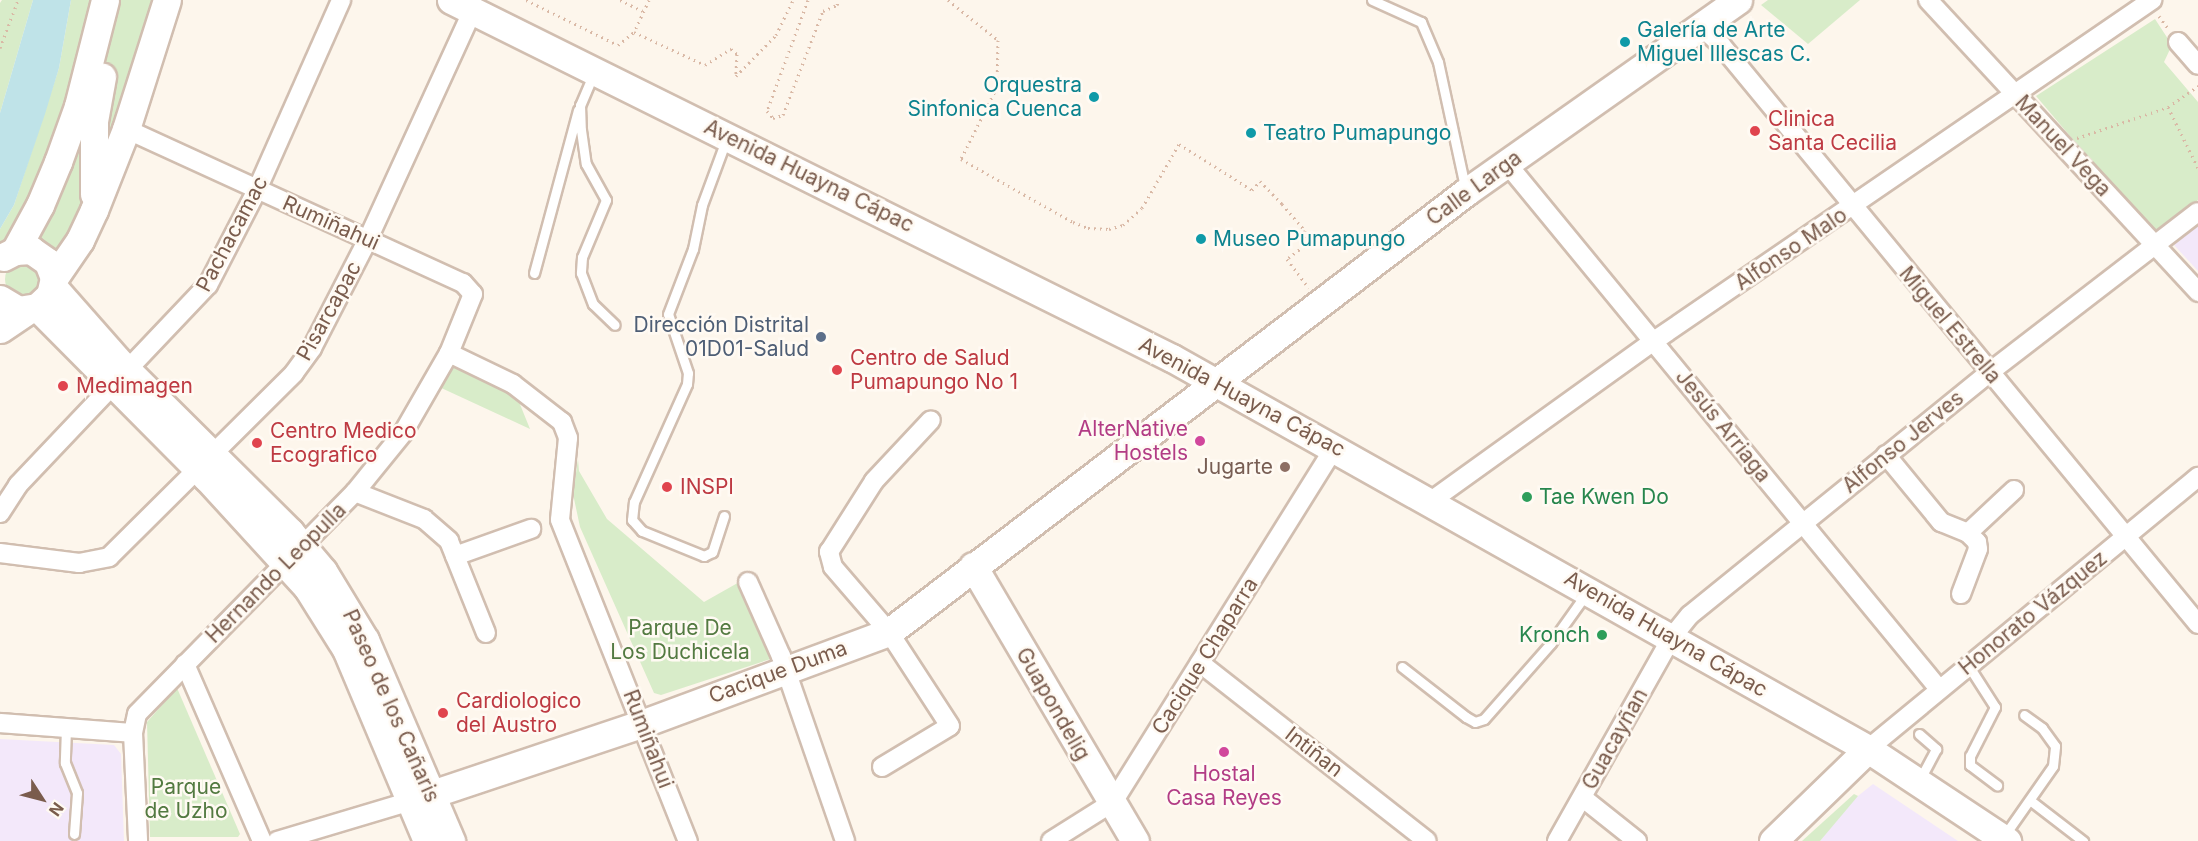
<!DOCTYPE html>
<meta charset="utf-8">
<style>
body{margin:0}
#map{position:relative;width:2198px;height:841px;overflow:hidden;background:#fdf6ec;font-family:Inter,sans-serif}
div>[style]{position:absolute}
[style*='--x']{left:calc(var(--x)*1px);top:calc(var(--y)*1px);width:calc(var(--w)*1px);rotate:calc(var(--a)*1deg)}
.education>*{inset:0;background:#f3e8fa}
.green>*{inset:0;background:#d8ecc9}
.round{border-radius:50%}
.water>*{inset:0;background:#bfe3e8}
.path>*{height:3px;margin-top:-1.5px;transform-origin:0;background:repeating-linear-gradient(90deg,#d9b8a5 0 1.5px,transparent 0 6px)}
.roads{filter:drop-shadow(2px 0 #d1beb0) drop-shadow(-2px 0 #d1beb0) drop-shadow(0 2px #d1beb0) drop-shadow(0 -2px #d1beb0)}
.lane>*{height:9px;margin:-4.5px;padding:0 4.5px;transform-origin:4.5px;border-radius:4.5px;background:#fff}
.street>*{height:18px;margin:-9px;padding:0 9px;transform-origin:9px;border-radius:9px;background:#fff}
.secondary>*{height:27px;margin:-13.5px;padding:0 13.5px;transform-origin:13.5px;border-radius:13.5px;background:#fff}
.dots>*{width:16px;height:16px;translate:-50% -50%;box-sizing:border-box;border:3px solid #fffaf3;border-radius:50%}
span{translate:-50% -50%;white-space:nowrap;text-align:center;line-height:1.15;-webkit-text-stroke:5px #fffaf3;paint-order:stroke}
.culture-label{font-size:21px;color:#0d838f}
.left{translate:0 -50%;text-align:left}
.right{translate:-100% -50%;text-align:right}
.health-label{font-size:21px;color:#be3a42}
.street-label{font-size:21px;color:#7a5c4d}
.service-label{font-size:21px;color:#4e5e75}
.hotel-label{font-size:21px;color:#b23c85}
.education-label{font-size:21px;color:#785e54}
.leisure-label{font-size:21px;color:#27864d}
.park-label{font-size:21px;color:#537a41}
.north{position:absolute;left:12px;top:769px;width:60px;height:60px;-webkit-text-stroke:4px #fffaf3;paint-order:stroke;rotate:126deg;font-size:16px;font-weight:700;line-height:24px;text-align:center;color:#7a5c4d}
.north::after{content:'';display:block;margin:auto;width:21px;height:27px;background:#7a5c4d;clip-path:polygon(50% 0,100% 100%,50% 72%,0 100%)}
</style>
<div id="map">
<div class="education">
<i style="clip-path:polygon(2198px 225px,2198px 271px,2174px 245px)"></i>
<i style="clip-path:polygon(0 739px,114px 745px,121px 754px,124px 841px,0 841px)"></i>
<i style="clip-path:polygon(1873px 784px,1958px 841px,1820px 841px,1848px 804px)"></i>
</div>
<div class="green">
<i style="clip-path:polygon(2px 0,33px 0,0 113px,0 3px)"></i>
<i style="clip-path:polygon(71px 0,100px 0,71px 104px,16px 232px,0 246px,0 229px,14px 205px,59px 68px)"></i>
<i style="clip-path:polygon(120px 0,167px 0,126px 129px,51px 267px,24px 236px,102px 74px)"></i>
<i style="clip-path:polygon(1768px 0,1860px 0,1808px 44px,1761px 5px)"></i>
<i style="clip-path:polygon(2155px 19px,2172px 45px,2164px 62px,2198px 102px,2198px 200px,2157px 232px,2127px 203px,2036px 96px)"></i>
<i class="round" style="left:5px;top:261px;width:36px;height:36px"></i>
<i style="clip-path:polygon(455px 364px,515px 392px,530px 429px,437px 386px,448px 365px)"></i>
<i style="clip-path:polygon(578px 459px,579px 471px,607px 519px,704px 602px,750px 576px,788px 652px,792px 652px,661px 695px,654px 693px,580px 527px,573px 494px)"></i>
<i style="clip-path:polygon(177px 688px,240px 834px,238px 837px,150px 837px,147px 722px)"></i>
<i style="clip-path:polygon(1854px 794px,1858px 796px,1820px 841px,1802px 841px)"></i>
</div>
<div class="water">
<i style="clip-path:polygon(33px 0,71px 0,59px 68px,45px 114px,14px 205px,0 229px,0 113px)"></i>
</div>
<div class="path">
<i style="--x:526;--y:0;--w:102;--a:26.1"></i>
<i style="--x:618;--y:45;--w:21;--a:-39"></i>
<i style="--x:620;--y:0;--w:25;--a:26"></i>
<i style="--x:649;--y:0;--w:35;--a:115"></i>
<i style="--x:634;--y:32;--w:78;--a:24.9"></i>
<i style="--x:705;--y:65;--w:31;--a:-32"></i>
<i style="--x:731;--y:49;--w:8;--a:40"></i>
<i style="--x:737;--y:54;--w:22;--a:93"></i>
<i style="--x:736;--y:76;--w:57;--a:-45.7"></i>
<i style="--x:776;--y:35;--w:39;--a:-64"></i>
<i style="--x:808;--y:0;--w:118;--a:110.3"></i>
<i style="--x:767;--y:111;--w:9;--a:49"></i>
<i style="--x:773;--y:118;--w:10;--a:-17"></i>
<i style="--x:783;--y:115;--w:111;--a:-69"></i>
<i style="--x:823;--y:11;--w:15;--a:-23"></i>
<i style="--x:837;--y:5;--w:5;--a:-68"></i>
<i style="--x:948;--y:0;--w:64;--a:38.7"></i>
<i style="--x:998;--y:40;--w:47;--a:91.2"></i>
<i style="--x:997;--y:87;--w:80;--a:116.6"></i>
<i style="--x:961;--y:159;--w:129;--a:29.4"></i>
<i style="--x:1073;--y:222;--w:16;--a:22"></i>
<i style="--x:1088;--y:228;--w:21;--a:3"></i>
<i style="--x:1109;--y:229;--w:15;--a:-16"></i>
<i style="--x:1123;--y:225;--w:25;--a:-42"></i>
<i style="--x:1142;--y:208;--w:74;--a:-60"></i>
<i style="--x:1179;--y:144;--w:86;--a:32.2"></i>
<i style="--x:1252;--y:190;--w:12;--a:-48"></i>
<i style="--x:1260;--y:181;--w:32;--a:46"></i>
<i style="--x:1282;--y:204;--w:35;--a:49"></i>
<i style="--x:1305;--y:230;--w:16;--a:94"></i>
<i style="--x:1304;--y:246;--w:21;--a:143"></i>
<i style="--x:1287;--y:259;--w:36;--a:53"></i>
<i style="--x:2159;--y:16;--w:17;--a:54"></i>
<i style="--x:0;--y:48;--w:51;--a:-69.4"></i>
<i style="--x:2168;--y:107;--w:68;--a:63.8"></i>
<i style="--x:2077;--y:138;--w:96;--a:-18.8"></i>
<i style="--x:2168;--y:107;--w:37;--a:-35"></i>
</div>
<div class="roads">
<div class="lane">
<i style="--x:1372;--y:0;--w:54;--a:24.2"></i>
<i style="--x:1421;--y:22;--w:43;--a:67"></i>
<i style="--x:1438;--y:62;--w:128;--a:77.8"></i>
<i style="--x:593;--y:75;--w:33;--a:113"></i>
<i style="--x:580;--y:105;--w:25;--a:88"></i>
<i style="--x:581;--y:130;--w:34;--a:82"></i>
<i style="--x:586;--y:164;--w:41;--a:60.9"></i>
<i style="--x:606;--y:200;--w:62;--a:112.8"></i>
<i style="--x:582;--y:257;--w:16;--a:94"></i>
<i style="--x:581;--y:273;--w:33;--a:69"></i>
<i style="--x:593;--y:304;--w:30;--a:44"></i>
<i style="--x:534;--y:273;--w:169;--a:-74.9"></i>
<i style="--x:724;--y:516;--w:38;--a:108"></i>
<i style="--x:712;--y:552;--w:9;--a:153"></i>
<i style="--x:704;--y:556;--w:67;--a:-158"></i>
<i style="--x:642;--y:531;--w:15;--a:-132"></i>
<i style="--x:632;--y:520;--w:18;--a:-84"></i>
<i style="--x:634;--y:502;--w:129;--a:-65.8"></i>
<i style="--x:687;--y:384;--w:11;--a:-85"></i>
<i style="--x:688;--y:373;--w:62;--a:-108.7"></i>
<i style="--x:668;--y:314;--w:70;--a:-69"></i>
<i style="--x:693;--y:249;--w:45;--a:-78.4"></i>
<i style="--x:702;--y:205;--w:69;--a:-69.7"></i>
<i style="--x:1968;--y:665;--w:50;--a:57.3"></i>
<i style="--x:1995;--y:707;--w:55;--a:117"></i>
<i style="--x:1970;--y:756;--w:9;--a:90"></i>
<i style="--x:1970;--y:765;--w:34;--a:37"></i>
<i style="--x:1402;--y:667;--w:81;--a:38"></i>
<i style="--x:1466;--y:717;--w:10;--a:29"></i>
<i style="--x:1475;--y:722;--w:9;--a:-18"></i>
<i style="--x:1484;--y:719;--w:101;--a:-48.6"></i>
<i style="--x:1551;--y:643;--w:60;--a:-54.5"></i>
<i style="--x:66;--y:728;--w:35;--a:92"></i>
<i style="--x:65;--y:763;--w:32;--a:68"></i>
<i style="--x:77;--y:793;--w:41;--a:94.2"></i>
<i style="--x:1919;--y:734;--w:23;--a:41"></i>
<i style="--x:1936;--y:749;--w:34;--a:118"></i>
<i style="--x:2031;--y:801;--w:66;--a:37.6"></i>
<i style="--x:2004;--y:836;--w:85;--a:-55"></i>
<i style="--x:2053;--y:766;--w:20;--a:-84"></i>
<i style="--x:2055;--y:746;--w:22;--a:-126"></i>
<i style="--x:2042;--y:728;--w:22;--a:-144"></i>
</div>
<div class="street">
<i style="--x:1928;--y:0;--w:398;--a:47.2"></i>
<i style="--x:1702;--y:27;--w:26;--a:43"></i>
<i style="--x:1721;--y:45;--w:750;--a:50.52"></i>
<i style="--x:2178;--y:42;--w:30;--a:49"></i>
<i style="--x:126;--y:129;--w:371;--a:24.6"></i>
<i style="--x:463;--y:283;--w:15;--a:48"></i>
<i style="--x:473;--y:294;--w:64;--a:112.1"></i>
<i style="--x:449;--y:353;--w:92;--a:119.9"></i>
<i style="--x:403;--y:433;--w:76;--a:129.1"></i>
<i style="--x:355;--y:492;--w:311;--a:134.5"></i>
<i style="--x:137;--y:714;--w:19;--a:102"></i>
<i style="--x:133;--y:733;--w:108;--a:87.3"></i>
<i style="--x:1508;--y:165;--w:678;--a:50.56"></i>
<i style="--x:449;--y:353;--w:71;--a:25.8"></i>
<i style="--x:513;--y:384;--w:62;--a:37.8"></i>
<i style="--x:562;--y:422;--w:17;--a:69"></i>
<i style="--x:568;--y:438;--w:82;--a:95.6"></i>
<i style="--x:560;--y:520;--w:346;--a:68.3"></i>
<i style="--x:1886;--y:455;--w:87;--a:50.6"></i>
<i style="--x:1941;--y:522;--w:29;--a:22"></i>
<i style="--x:355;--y:492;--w:74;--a:21.4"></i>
<i style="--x:424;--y:519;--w:33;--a:41"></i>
<i style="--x:449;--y:541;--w:99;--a:68.1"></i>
<i style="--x:1431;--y:501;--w:274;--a:-35.7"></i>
<i style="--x:1654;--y:341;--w:604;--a:-34.4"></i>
<i style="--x:0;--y:513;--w:33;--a:-57"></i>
<i style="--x:18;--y:485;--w:276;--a:-46.5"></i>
<i style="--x:208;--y:285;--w:107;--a:-62.7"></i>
<i style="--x:257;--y:190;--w:208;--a:-66.1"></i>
<i style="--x:1968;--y:533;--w:63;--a:-43.1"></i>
<i style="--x:0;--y:553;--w:80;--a:7.2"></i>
<i style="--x:79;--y:563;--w:31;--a:-11"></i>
<i style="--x:109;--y:557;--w:261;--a:-44.8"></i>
<i style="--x:294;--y:373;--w:31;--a:-54"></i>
<i style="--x:312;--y:348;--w:123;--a:-62.8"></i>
<i style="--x:368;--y:239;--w:252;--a:-65.4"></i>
<i style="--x:455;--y:556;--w:81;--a:-19.6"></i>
<i style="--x:748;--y:582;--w:81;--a:66"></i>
<i style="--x:781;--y:656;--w:196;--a:70.9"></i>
<i style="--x:1961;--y:594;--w:48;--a:-69.3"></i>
<i style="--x:1978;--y:549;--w:7;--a:-98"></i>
<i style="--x:1977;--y:542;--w:13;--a:-135"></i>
<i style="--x:1200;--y:663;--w:288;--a:38.1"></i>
<i style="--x:185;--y:664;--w:193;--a:66.5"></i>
<i style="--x:0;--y:723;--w:133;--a:4.3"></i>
<i style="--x:1868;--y:749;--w:428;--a:-39.5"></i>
<i style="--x:882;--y:767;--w:79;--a:-31.1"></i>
<i style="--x:950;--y:726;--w:112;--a:-123"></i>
<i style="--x:889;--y:632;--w:86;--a:-130.7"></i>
<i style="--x:833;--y:567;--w:16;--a:-105"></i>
<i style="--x:829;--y:552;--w:84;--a:-57.6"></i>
<i style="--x:874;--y:481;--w:83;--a:-46.9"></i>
<i style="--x:1583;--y:798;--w:69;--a:38.5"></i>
<i style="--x:277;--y:841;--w:140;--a:-16.6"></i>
<i style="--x:1051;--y:841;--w:73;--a:-32.2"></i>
<i style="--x:1113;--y:802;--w:419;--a:-58"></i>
<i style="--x:1557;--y:841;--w:234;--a:-60.6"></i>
<i style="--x:1672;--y:637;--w:28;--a:-51"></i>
<i style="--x:1690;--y:615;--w:386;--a:-39"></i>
<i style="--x:1990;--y:372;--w:262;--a:-37.6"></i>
</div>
<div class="secondary">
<i style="--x:451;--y:0;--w:805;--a:26.41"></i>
<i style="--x:1172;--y:358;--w:798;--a:29.33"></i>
<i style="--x:1868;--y:749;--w:167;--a:33.5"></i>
<i style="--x:94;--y:194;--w:73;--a:-90"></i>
<i style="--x:94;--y:121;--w:45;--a:-79.7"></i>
<i style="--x:15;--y:251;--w:52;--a:-61.5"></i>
<i style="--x:40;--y:205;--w:47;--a:-67.3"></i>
<i style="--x:58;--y:162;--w:59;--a:-70.3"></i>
<i style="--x:78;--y:106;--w:109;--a:-75.7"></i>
<i style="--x:54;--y:278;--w:46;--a:-55.6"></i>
<i style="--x:80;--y:240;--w:33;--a:-65"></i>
<i style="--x:94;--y:210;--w:87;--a:-68.4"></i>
<i style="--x:126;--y:129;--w:135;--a:-72.4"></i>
<i style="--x:53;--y:287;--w:101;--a:48.6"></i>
<i style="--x:120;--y:363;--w:240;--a:44.8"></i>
<i style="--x:290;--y:532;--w:51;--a:49.8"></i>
<i style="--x:323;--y:571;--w:81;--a:58.7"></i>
<i style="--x:365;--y:640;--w:219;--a:66.8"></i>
<i style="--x:0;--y:299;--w:21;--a:31"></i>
<i style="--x:18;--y:310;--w:19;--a:-9"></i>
<i style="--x:37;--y:307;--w:18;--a:-43"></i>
<i style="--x:50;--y:295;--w:17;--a:-77"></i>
<i style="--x:54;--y:278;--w:17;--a:-111"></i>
<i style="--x:48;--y:262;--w:21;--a:-145"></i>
<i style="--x:31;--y:250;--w:16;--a:176"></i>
<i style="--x:15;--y:251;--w:13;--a:153"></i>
<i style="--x:37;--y:307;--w:241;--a:45.2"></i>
<i style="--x:207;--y:478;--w:148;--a:47.5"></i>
<i style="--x:307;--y:587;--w:73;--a:57.8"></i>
<i style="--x:346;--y:649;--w:208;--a:67.1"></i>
<i style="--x:0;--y:329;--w:34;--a:-34"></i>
<i style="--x:973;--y:566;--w:319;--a:59.5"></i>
<i style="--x:411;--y:801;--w:246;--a:-18.5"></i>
<i style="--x:644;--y:723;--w:261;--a:-20.4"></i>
<i style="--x:889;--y:632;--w:726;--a:-37.33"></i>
<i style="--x:1466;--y:192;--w:333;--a:-35.2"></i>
<i style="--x:1773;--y:841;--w:132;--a:-44.1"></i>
</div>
</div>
<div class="dots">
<i style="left:1625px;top:42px;background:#0f9aa8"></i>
<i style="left:1094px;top:97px;background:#0f9aa8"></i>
<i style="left:1755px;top:131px;background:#e0444e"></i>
<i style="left:1251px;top:133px;background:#0f9aa8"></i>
<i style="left:1201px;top:239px;background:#0f9aa8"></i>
<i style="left:821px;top:337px;background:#5c6f8a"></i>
<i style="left:837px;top:370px;background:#e0444e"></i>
<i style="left:63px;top:386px;background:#e0444e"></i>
<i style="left:1200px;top:441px;background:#d1479c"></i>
<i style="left:257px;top:443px;background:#e0444e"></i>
<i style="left:1285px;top:467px;background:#8d6e63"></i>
<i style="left:667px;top:487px;background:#e0444e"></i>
<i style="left:1527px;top:497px;background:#2e9e5b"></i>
<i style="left:1602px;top:635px;background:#2e9e5b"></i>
<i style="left:443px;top:713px;background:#e0444e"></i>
<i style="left:1224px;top:752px;background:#d1479c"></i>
</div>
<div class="culture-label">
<span class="left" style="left:1637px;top:42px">Galería de Arte<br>Miguel Illescas C.</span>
<span class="right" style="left:1082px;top:97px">Orquestra<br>Sinfonica Cuenca</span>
<span class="left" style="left:1263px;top:133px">Teatro Pumapungo</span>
<span class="left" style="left:1213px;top:239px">Museo Pumapungo</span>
</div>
<div class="health-label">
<span class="left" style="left:1768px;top:131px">Clinica<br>Santa Cecilia</span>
<span class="left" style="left:850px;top:370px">Centro de Salud<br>Pumapungo No 1</span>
<span class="left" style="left:76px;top:386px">Medimagen</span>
<span class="left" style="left:270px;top:443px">Centro Medico<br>Ecografico</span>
<span class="left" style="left:680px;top:487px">INSPI</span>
<span class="left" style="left:456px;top:713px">Cardiologico<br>del Austro</span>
</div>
<div class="street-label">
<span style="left:2063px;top:146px;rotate:47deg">Manuel Vega</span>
<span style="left:809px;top:176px;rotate:26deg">Avenida Huayna Cápac</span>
<span style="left:1474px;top:188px;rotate:-36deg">Calle Larga</span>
<span style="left:331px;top:223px;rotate:24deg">Rumiñahui</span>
<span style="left:232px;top:234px;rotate:-62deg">Pachacamac</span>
<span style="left:1791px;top:249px;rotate:-34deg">Alfonso Malo</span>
<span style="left:329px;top:311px;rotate:-61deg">Pisarcapac</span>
<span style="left:1950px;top:325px;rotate:50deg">Miguel Estrella</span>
<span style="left:1242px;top:397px;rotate:28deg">Avenida Huayna Cápac</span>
<span style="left:1723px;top:426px;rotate:51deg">Jesús Arriaga</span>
<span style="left:1903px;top:442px;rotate:-39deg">Alfonso Jerves</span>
<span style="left:276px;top:573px;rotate:-45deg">Hernando Leopulla</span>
<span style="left:2033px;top:613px;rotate:-39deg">Honorato Vázquez</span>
<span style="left:1666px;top:634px;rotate:30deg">Avenida Huayna Cápac</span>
<span style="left:1205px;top:656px;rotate:-58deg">Cacique Chaparra</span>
<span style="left:778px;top:672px;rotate:-20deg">Cacique Duma</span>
<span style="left:1053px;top:704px;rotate:60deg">Guapondelig</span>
<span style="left:391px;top:706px;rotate:66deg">Paseo de los Cañaris</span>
<span style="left:648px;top:739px;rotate:69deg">Rumiñahui</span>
<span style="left:1615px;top:739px;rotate:-61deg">Guacayñan</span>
<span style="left:1314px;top:752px;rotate:38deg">Intiñan</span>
</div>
<div class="service-label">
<span class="right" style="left:809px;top:337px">Dirección Distrital<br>01D01-Salud</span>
</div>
<div class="hotel-label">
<span class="right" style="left:1188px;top:441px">AlterNative<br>Hostels</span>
<span style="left:1224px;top:786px">Hostal<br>Casa Reyes</span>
</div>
<div class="education-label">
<span class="right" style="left:1273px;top:467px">Jugarte</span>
</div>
<div class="leisure-label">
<span class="left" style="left:1539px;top:497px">Tae Kwen Do</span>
<span class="right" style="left:1590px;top:635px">Kronch</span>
</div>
<div class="park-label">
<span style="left:680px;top:640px">Parque De<br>Los Duchicela</span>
<span style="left:186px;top:799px">Parque<br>de Uzho</span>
</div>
<div class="north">N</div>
</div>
